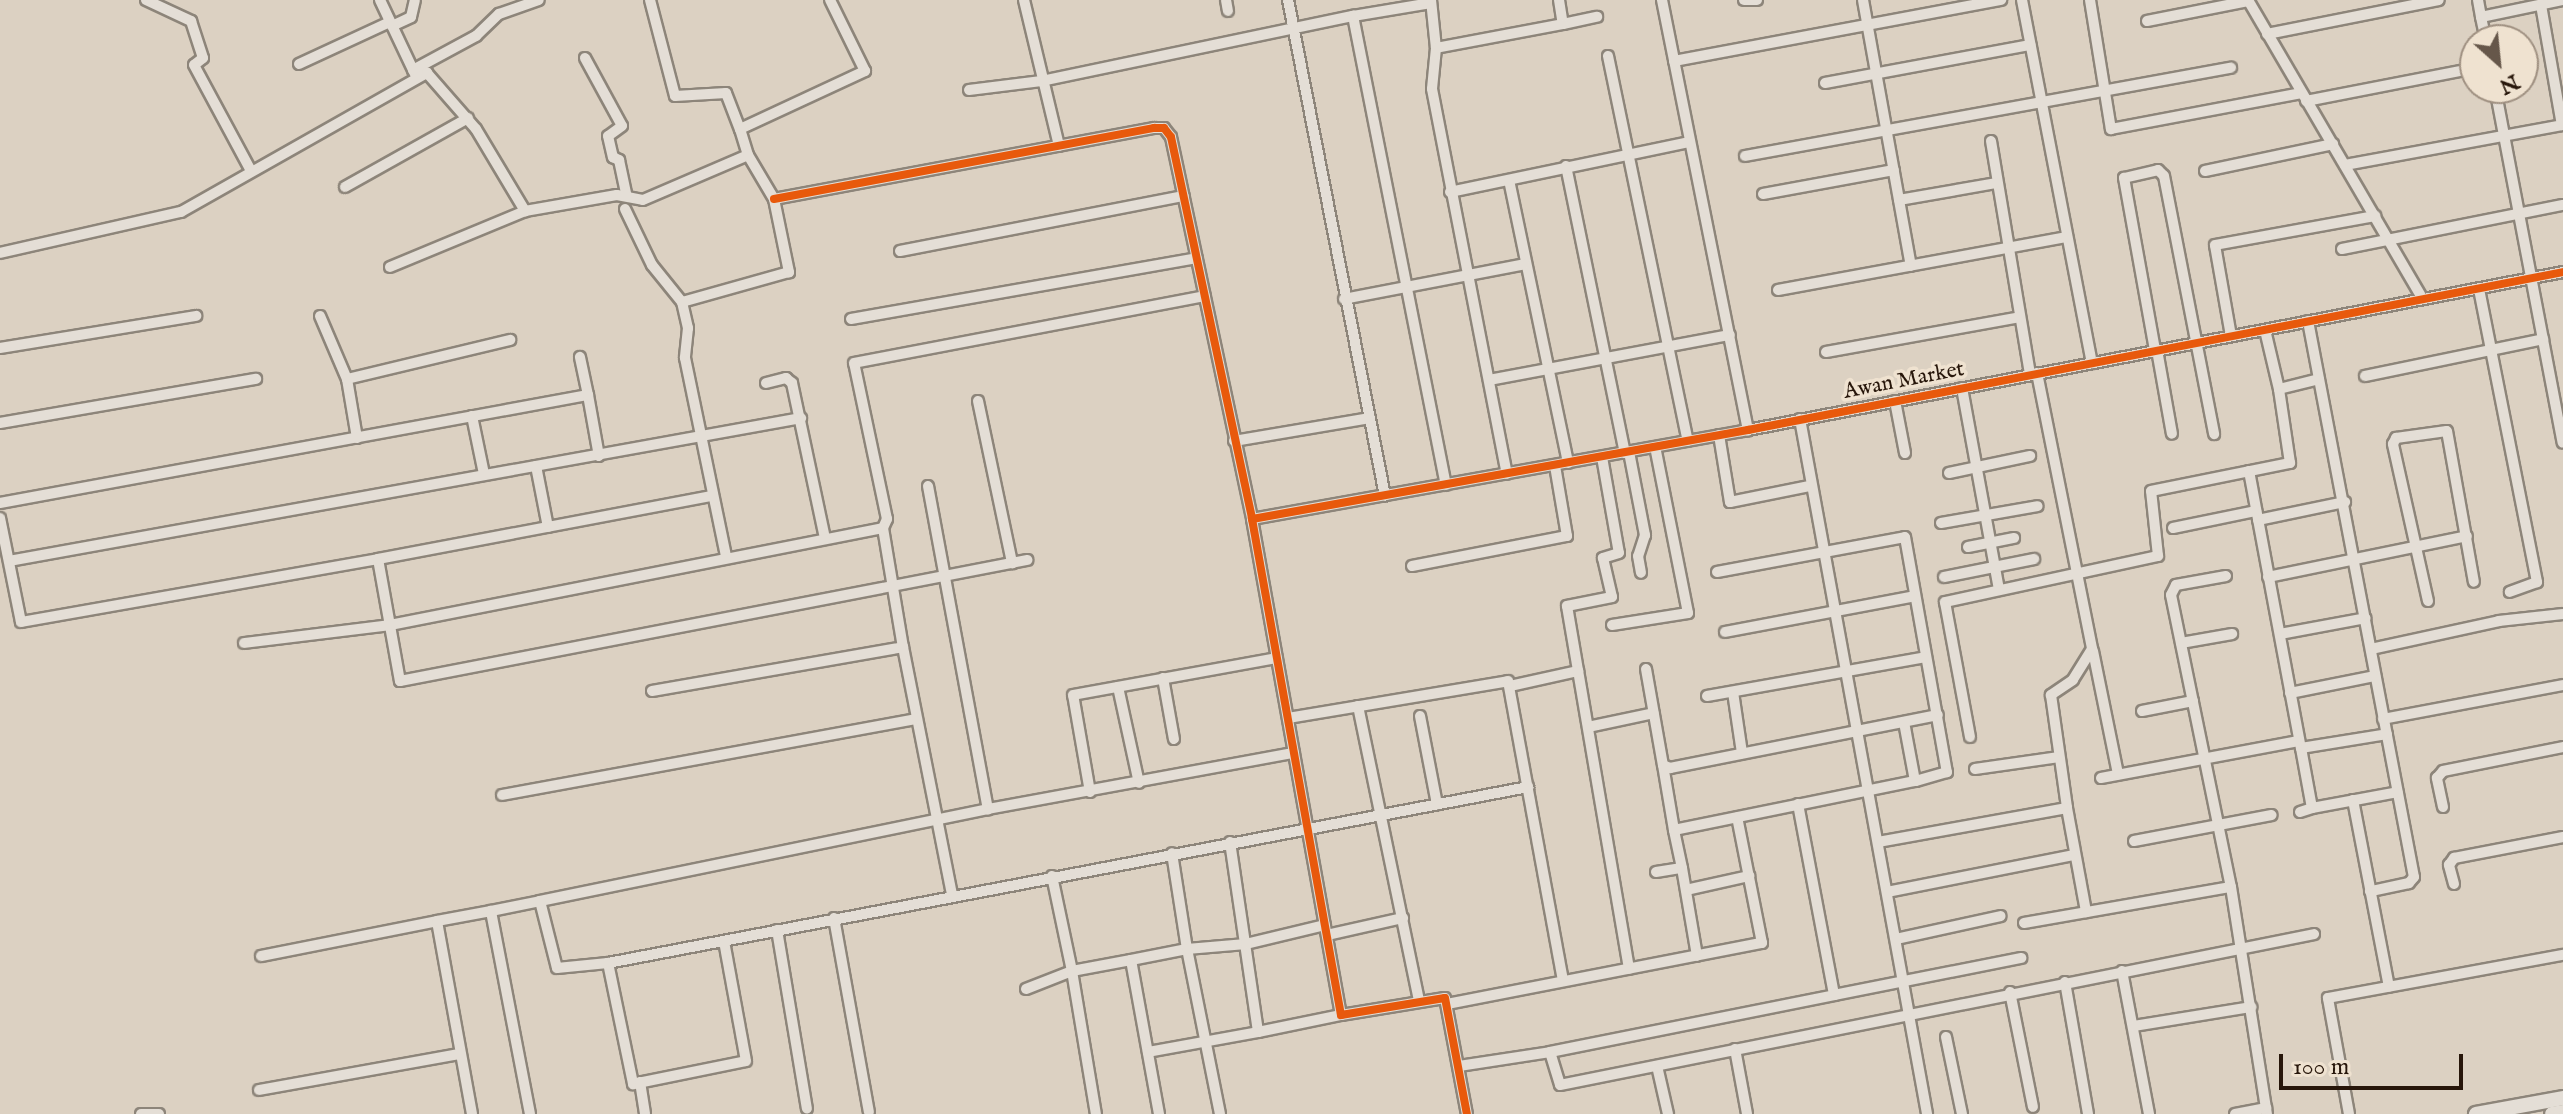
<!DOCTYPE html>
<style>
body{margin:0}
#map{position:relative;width:2563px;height:1114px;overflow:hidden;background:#dcd1c2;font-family:"IM FELL English",serif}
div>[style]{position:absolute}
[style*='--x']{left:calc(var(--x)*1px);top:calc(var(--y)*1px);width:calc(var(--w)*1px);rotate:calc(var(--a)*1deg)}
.roads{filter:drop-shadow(2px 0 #8d857a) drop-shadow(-2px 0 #8d857a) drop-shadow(0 2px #8d857a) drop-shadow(0 -2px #8d857a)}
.minor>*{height:10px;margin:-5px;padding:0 5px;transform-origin:5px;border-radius:5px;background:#e4ded6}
.secondary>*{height:14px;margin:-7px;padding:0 7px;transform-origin:7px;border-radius:7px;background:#e4ded6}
.cycleway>*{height:8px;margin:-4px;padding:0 4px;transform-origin:4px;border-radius:4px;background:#e8590c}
span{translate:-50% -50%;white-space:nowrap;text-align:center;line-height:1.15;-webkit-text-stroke:7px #efe2d0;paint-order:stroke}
.street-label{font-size:22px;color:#27160a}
.north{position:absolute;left:2459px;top:24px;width:80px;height:80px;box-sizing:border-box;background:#efe2d0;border:2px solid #9f9081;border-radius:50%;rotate:153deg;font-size:22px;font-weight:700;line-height:32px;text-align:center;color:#27160a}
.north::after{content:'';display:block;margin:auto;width:28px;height:36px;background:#66574a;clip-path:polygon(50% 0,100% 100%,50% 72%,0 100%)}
.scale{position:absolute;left:2279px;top:1054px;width:184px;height:36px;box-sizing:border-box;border:4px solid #27160a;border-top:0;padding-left:10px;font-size:24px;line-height:28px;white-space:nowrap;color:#27160a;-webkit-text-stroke:6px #efe2d0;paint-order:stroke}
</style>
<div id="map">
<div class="roads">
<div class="minor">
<i style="--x:146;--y:0;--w:50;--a:25"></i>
<i style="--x:191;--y:21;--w:39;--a:72"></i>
<i style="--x:203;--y:58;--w:11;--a:142"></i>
<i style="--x:194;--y:65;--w:120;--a:61.7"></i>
<i style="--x:380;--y:0;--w:82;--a:64.7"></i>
<i style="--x:650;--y:0;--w:99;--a:75.4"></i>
<i style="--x:675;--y:96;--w:51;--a:-3.4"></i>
<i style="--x:726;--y:93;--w:39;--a:69"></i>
<i style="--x:740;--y:129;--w:138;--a:-24.9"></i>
<i style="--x:865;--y:71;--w:79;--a:-116.2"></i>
<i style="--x:1024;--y:0;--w:150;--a:76.5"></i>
<i style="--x:1226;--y:0;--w:11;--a:80"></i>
<i style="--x:1288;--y:0;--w:505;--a:78.93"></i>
<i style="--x:1431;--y:0;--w:48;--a:84.1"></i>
<i style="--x:1436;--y:48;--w:41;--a:95.6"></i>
<i style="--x:1432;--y:89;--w:392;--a:79"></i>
<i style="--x:1559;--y:0;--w:24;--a:81"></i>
<i style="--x:1563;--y:24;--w:35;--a:-12"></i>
<i style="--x:1662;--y:0;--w:439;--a:78.7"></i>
<i style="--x:1744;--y:0;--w:13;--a:0"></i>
<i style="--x:1863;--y:0;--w:270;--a:79.8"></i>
<i style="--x:2022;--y:0;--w:370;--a:79.1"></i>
<i style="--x:2090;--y:0;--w:131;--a:80.8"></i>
<i style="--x:2111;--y:129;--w:193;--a:-10.7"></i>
<i style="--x:2248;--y:0;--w:346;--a:59.7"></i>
<i style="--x:2478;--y:0;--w:17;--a:80"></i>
<i style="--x:2481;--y:17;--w:84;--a:-11.7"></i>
<i style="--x:1431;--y:3;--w:79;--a:170.5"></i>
<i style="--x:1353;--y:16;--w:478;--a:78.8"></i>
<i style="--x:2541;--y:5;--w:122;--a:80.1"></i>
<i style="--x:2481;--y:17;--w:24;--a:78"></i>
<i style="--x:2147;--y:21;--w:103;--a:-11.2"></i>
<i style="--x:392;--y:26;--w:21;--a:-25"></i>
<i style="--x:411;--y:17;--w:17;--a:-77"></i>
<i style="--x:2267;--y:34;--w:175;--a:-11.2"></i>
<i style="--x:1436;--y:48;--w:129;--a:-10.7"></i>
<i style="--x:1608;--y:56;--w:393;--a:78.3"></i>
<i style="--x:585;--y:58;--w:77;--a:61.4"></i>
<i style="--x:622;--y:126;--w:17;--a:144"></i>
<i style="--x:608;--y:136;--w:22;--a:77"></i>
<i style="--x:613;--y:157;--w:7;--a:27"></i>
<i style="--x:619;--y:160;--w:35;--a:78"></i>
<i style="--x:1674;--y:61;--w:333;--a:-10.6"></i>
<i style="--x:299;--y:64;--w:100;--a:-24.8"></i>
<i style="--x:413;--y:70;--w:72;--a:-28.4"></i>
<i style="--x:476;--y:36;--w:32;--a:-44"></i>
<i style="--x:499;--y:14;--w:42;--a:-19.3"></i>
<i style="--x:1825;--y:83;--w:209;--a:-10.5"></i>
<i style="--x:2495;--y:88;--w:361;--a:79.2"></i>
<i style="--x:969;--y:90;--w:73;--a:-7.1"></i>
<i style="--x:1041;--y:81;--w:319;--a:-11.8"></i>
<i style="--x:2306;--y:101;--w:172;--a:-11"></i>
<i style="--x:740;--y:129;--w:27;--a:73"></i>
<i style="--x:1991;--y:141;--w:237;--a:80.5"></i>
<i style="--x:1745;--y:156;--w:494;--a:-10.3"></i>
<i style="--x:2345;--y:165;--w:222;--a:-10.4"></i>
<i style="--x:1566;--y:166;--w:293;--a:78.4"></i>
<i style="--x:2205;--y:171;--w:131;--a:-11.9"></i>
<i style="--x:1509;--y:180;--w:289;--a:78.2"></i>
<i style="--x:345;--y:187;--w:141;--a:-29.3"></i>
<i style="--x:1450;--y:192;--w:245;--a:-11.8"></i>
<i style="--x:1763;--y:194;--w:133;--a:-10.4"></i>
<i style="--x:774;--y:199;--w:387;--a:-10.6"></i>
<i style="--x:1154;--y:128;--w:10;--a:0"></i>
<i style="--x:1164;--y:128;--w:11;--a:52"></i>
<i style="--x:1171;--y:137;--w:390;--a:78"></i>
<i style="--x:1252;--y:519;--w:504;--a:79.83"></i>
<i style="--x:1341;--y:1015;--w:105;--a:-9.3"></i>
<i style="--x:1445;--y:998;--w:118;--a:79.3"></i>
<i style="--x:1899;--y:200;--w:98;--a:-9.9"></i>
<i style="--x:625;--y:209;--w:62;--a:64.3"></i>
<i style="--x:652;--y:265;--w:48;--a:51"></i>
<i style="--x:682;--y:302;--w:27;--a:77"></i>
<i style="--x:688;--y:328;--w:30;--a:96"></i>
<i style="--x:685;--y:358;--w:202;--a:78.3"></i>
<i style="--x:2342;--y:249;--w:225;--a:-11.3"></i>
<i style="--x:900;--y:251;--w:289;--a:-11"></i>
<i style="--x:0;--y:253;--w:186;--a:-12.8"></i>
<i style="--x:181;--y:212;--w:283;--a:-29.5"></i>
<i style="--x:427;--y:73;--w:74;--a:48.8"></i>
<i style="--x:476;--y:129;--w:96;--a:59.1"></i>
<i style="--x:390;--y:267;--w:146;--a:-22.5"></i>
<i style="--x:525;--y:211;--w:93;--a:-9.9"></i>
<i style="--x:617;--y:195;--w:26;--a:11"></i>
<i style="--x:643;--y:200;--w:114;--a:-23.2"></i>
<i style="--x:748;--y:155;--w:51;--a:59.4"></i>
<i style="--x:774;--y:199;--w:75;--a:78.4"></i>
<i style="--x:789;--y:272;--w:111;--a:164.3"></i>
<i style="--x:2479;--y:289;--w:299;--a:78.8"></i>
<i style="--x:2537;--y:582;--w:29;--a:160"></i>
<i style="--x:1778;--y:290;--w:294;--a:-10.4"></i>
<i style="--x:1344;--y:299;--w:184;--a:-10.9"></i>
<i style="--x:320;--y:316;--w:69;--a:66.8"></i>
<i style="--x:851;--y:319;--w:351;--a:-10"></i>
<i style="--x:2308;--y:321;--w:566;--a:79.21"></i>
<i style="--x:2414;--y:877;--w:8;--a:130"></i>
<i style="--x:2409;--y:883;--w:40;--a:168"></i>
<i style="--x:2265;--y:330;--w:61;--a:76.7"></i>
<i style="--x:2231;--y:336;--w:92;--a:-100"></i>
<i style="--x:2215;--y:245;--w:163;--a:-10.3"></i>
<i style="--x:0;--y:348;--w:199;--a:-9.3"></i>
<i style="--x:2155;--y:350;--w:175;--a:-100.2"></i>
<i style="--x:2124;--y:178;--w:35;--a:-13"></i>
<i style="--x:2158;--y:170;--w:8;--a:45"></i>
<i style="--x:2164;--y:176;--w:263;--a:79"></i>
<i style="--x:2157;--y:350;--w:85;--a:79.9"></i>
<i style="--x:1826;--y:352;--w:197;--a:-10.2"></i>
<i style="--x:2037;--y:373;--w:281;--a:78.7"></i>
<i style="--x:2092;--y:649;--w:36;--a:122"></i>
<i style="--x:2073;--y:680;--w:27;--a:146"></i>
<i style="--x:2051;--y:695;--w:114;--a:81.9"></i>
<i style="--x:2365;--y:376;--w:182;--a:-11.7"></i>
<i style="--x:1489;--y:380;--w:245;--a:-10.6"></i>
<i style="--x:766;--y:383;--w:21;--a:-14"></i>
<i style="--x:786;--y:378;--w:8;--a:40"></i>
<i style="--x:792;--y:383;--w:158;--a:78"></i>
<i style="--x:1962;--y:388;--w:205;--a:79.6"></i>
<i style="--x:588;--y:395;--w:62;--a:79.8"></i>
<i style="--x:978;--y:401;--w:166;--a:78.1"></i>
<i style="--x:1895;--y:401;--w:53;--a:79.1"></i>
<i style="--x:472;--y:416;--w:59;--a:78.3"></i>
<i style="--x:1800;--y:419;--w:707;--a:79.64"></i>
<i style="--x:0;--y:423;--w:260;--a:-9.8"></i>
<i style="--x:1719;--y:435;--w:68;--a:80.7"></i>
<i style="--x:1730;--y:502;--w:81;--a:-11.4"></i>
<i style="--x:357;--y:438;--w:60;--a:-99.6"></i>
<i style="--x:347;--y:379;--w:168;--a:-13.5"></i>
<i style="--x:1234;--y:441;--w:138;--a:-9.6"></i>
<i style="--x:1629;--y:452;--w:85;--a:79.1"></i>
<i style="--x:1645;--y:535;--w:22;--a:108"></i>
<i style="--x:1638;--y:556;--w:17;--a:80"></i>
<i style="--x:1602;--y:457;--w:97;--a:80"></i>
<i style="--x:1619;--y:553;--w:17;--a:163"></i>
<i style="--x:1603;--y:558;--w:40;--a:77"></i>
<i style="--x:1612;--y:597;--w:46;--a:168.7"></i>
<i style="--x:1567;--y:606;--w:368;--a:80.3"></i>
<i style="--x:536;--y:466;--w:62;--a:78.9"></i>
<i style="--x:2249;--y:471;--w:282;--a:79.4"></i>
<i style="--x:2301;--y:748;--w:87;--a:-9.2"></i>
<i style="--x:1949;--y:473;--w:83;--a:-11.9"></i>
<i style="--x:928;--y:486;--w:329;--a:79.5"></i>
<i style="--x:0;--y:503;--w:598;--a:-10.41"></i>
<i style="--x:588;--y:395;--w:39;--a:-102"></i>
<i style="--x:0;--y:518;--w:106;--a:78.6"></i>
<i style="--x:21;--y:622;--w:363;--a:-10"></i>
<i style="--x:378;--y:559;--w:124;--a:79.8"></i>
<i style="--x:400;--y:681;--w:639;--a:-10.92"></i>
<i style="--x:1252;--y:519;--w:504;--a:-10.17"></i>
<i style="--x:1748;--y:430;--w:830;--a:-10.97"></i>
<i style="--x:2258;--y:520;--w:89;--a:-11.7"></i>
<i style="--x:1941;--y:523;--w:98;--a:-9.9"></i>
<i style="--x:883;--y:528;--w:10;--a:-66"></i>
<i style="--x:887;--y:519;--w:159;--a:-101.9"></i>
<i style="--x:854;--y:363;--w:357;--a:-10.8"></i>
<i style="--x:2173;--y:528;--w:85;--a:-11.6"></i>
<i style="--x:1968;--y:547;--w:47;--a:-11.1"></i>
<i style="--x:378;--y:559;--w:341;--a:-10.7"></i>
<i style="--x:9;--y:561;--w:805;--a:-10.23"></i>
<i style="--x:1412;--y:566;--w:158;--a:-11"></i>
<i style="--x:1567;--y:536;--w:71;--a:-99.7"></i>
<i style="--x:1717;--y:572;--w:191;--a:-10.5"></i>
<i style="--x:1905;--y:537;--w:239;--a:79.9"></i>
<i style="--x:1947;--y:772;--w:33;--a:164"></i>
<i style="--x:2226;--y:576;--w:51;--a:169.8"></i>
<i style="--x:2176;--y:585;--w:11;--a:117"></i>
<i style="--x:2171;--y:595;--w:298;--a:78.4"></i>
<i style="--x:2231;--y:887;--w:230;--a:81"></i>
<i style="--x:1944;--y:577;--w:92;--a:-11.3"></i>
<i style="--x:2268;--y:577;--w:203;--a:-11.6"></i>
<i style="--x:2428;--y:601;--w:161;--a:-102.6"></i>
<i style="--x:2393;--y:444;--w:7;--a:-63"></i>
<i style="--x:2396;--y:438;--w:51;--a:-7.8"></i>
<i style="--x:2447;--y:431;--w:153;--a:79.9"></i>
<i style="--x:1612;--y:625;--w:77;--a:-9"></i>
<i style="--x:1688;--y:613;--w:169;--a:-101.2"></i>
<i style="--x:1725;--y:632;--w:193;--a:-10.7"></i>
<i style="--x:2280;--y:634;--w:87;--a:-10.5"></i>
<i style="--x:244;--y:643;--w:147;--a:-7"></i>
<i style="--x:390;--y:625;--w:502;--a:-11.13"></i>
<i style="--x:883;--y:528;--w:121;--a:80.5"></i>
<i style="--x:2181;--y:643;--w:52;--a:-10"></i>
<i style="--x:2371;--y:649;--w:131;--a:-12.3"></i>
<i style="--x:2499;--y:621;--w:64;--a:-6.2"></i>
<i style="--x:2093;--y:651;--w:126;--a:78.5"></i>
<i style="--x:1646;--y:669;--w:97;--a:80"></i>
<i style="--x:1663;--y:765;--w:8;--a:23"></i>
<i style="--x:1670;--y:768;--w:273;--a:-11.2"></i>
<i style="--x:1163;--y:678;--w:62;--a:79.8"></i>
<i style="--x:1510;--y:686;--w:70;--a:-12.4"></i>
<i style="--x:1118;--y:687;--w:98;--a:77.7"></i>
<i style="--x:652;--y:691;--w:255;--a:-9.9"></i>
<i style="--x:903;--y:647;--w:252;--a:78.8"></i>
<i style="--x:1733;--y:692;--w:62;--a:81.6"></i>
<i style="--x:2290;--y:693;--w:87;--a:-11.3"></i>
<i style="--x:1707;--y:696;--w:222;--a:-10.1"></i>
<i style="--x:1358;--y:706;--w:301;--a:78.3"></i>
<i style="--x:2142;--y:711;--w:52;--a:-11.1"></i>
<i style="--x:1420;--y:716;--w:90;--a:79.1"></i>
<i style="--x:1288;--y:718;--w:223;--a:-9.5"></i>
<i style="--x:1508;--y:681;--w:305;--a:79.6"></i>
<i style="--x:2383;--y:719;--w:183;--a:-10.7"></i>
<i style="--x:1588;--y:727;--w:67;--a:-12"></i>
<i style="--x:1970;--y:737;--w:137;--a:-100.5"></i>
<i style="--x:1945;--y:602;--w:218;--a:-12.2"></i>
<i style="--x:2158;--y:556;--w:65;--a:-96.1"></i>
<i style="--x:2151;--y:491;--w:142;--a:-11.4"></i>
<i style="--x:2290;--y:463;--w:75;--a:-98.5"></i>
<i style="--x:2279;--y:389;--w:41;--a:-14"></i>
<i style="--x:2301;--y:748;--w:61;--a:79.6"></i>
<i style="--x:2312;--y:808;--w:87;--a:-10.5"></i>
<i style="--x:1663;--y:765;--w:66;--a:80.4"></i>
<i style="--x:1975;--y:769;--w:85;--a:-8.1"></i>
<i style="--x:2101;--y:778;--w:201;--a:-10.6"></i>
<i style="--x:1090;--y:792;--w:98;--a:-99.9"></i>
<i style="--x:1073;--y:695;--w:207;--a:-10.3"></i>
<i style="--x:502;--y:795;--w:421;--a:-10.4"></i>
<i style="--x:2353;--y:800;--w:190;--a:79.1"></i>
<i style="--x:1798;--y:804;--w:194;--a:79.3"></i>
<i style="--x:1834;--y:995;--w:191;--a:-11.2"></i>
<i style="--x:2443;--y:807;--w:30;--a:-102"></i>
<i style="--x:2437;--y:778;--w:9;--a:-49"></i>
<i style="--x:2443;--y:771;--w:122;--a:-11.3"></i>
<i style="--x:2300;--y:812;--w:13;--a:-18"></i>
<i style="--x:2134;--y:841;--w:140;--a:-10.7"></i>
<i style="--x:1230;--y:842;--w:192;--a:81.6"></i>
<i style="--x:1258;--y:1032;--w:85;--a:-11.6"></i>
<i style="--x:1878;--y:842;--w:192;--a:-10.2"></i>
<i style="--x:2067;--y:808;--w:106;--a:79.6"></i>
<i style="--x:1682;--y:868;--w:89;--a:80.3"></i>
<i style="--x:1656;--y:872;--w:26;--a:-9"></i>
<i style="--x:1682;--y:868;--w:39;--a:-102"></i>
<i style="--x:1674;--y:830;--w:246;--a:-11.5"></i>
<i style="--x:1915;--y:781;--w:60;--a:-100.6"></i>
<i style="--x:1052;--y:876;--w:97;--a:78.1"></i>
<i style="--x:1072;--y:971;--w:60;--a:-10.6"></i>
<i style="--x:1131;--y:960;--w:57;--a:-11.1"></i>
<i style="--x:1187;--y:949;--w:97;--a:-98.9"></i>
<i style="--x:2454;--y:884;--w:20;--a:-105"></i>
<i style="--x:2449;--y:865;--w:9;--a:-54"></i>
<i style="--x:2454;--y:858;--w:111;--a:-10.9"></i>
<i style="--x:1686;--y:890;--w:65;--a:-12.5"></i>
<i style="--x:1887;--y:892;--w:191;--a:-11.2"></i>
<i style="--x:540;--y:901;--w:457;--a:-11.6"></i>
<i style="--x:988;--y:809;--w:311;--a:-10.4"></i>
<i style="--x:834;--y:918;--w:197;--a:79.8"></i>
<i style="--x:2024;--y:923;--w:210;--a:-9.9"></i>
<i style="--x:777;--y:930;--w:181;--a:80.5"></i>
<i style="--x:1327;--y:935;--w:78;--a:-12.6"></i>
<i style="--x:1896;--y:939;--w:107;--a:-12.4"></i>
<i style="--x:261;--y:956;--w:179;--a:-11.2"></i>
<i style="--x:1131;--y:960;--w:157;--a:79.7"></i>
<i style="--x:608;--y:963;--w:124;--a:78.3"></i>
<i style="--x:633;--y:1084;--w:115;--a:-11.5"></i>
<i style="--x:746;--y:1061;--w:122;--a:-100.4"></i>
<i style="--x:2122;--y:971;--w:146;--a:79.3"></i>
<i style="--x:2065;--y:982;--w:134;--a:80.1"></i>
<i style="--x:1026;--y:989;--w:49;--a:-21.4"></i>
<i style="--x:1072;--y:971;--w:145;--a:80.5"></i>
<i style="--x:2010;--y:992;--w:117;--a:78.7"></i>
<i style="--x:1447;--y:1004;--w:321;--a:-11"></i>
<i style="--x:1762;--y:943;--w:128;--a:-101.2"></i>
<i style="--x:2134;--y:1026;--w:119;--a:-9.2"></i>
<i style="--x:1946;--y:1037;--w:79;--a:78.3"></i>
<i style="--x:1735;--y:1049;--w:66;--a:79.5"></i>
<i style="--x:1148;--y:1052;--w:112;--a:-10.3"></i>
<i style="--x:1550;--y:1052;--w:290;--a:-11.3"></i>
<i style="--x:1459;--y:1066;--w:92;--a:-8.7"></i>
<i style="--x:1550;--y:1052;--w:34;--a:73"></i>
<i style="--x:1560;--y:1085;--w:769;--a:-11.32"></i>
<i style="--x:1657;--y:1066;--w:49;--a:77.1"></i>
<i style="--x:640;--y:1082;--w:32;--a:81"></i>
<i style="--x:259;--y:1090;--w:204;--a:-10.2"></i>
<i style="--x:141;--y:1114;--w:18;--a:0"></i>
<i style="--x:472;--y:1114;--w:196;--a:-100.3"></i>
<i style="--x:437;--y:921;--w:55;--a:-10.5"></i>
<i style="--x:530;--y:1114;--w:207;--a:-100.9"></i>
<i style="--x:491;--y:911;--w:50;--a:-11.5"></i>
<i style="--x:540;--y:901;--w:69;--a:75.8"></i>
<i style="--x:557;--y:968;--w:51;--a:-5.6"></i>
<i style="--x:608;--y:963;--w:937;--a:-10.83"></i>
<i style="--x:1220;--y:1114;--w:168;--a:-101.3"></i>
<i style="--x:1187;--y:949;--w:59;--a:-4.8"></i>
<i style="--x:1246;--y:944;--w:81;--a:-13.5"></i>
<i style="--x:2235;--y:1114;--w:32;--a:-11"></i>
<i style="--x:2349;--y:1114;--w:118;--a:-100.3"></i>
<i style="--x:2328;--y:998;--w:239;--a:-10.4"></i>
</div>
<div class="secondary">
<i style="--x:2476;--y:1114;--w:88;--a:-10.4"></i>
<i style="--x:2552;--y:1114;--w:11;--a:-10"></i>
</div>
</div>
<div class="cycleway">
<i style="--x:774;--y:199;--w:387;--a:-10.6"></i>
<i style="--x:1154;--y:128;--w:10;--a:0"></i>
<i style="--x:1164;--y:128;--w:11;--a:52"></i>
<i style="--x:1171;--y:137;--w:390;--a:78"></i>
<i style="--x:1252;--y:519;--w:504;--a:79.83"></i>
<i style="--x:1341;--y:1015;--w:105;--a:-9.3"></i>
<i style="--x:1445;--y:998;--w:118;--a:79.3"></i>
<i style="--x:1252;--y:519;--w:504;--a:-10.17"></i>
<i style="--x:1748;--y:430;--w:830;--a:-10.97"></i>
</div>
<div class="street-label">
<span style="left:1904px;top:381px;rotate:-11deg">Awan Market</span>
</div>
<div class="north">N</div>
<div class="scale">100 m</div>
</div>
